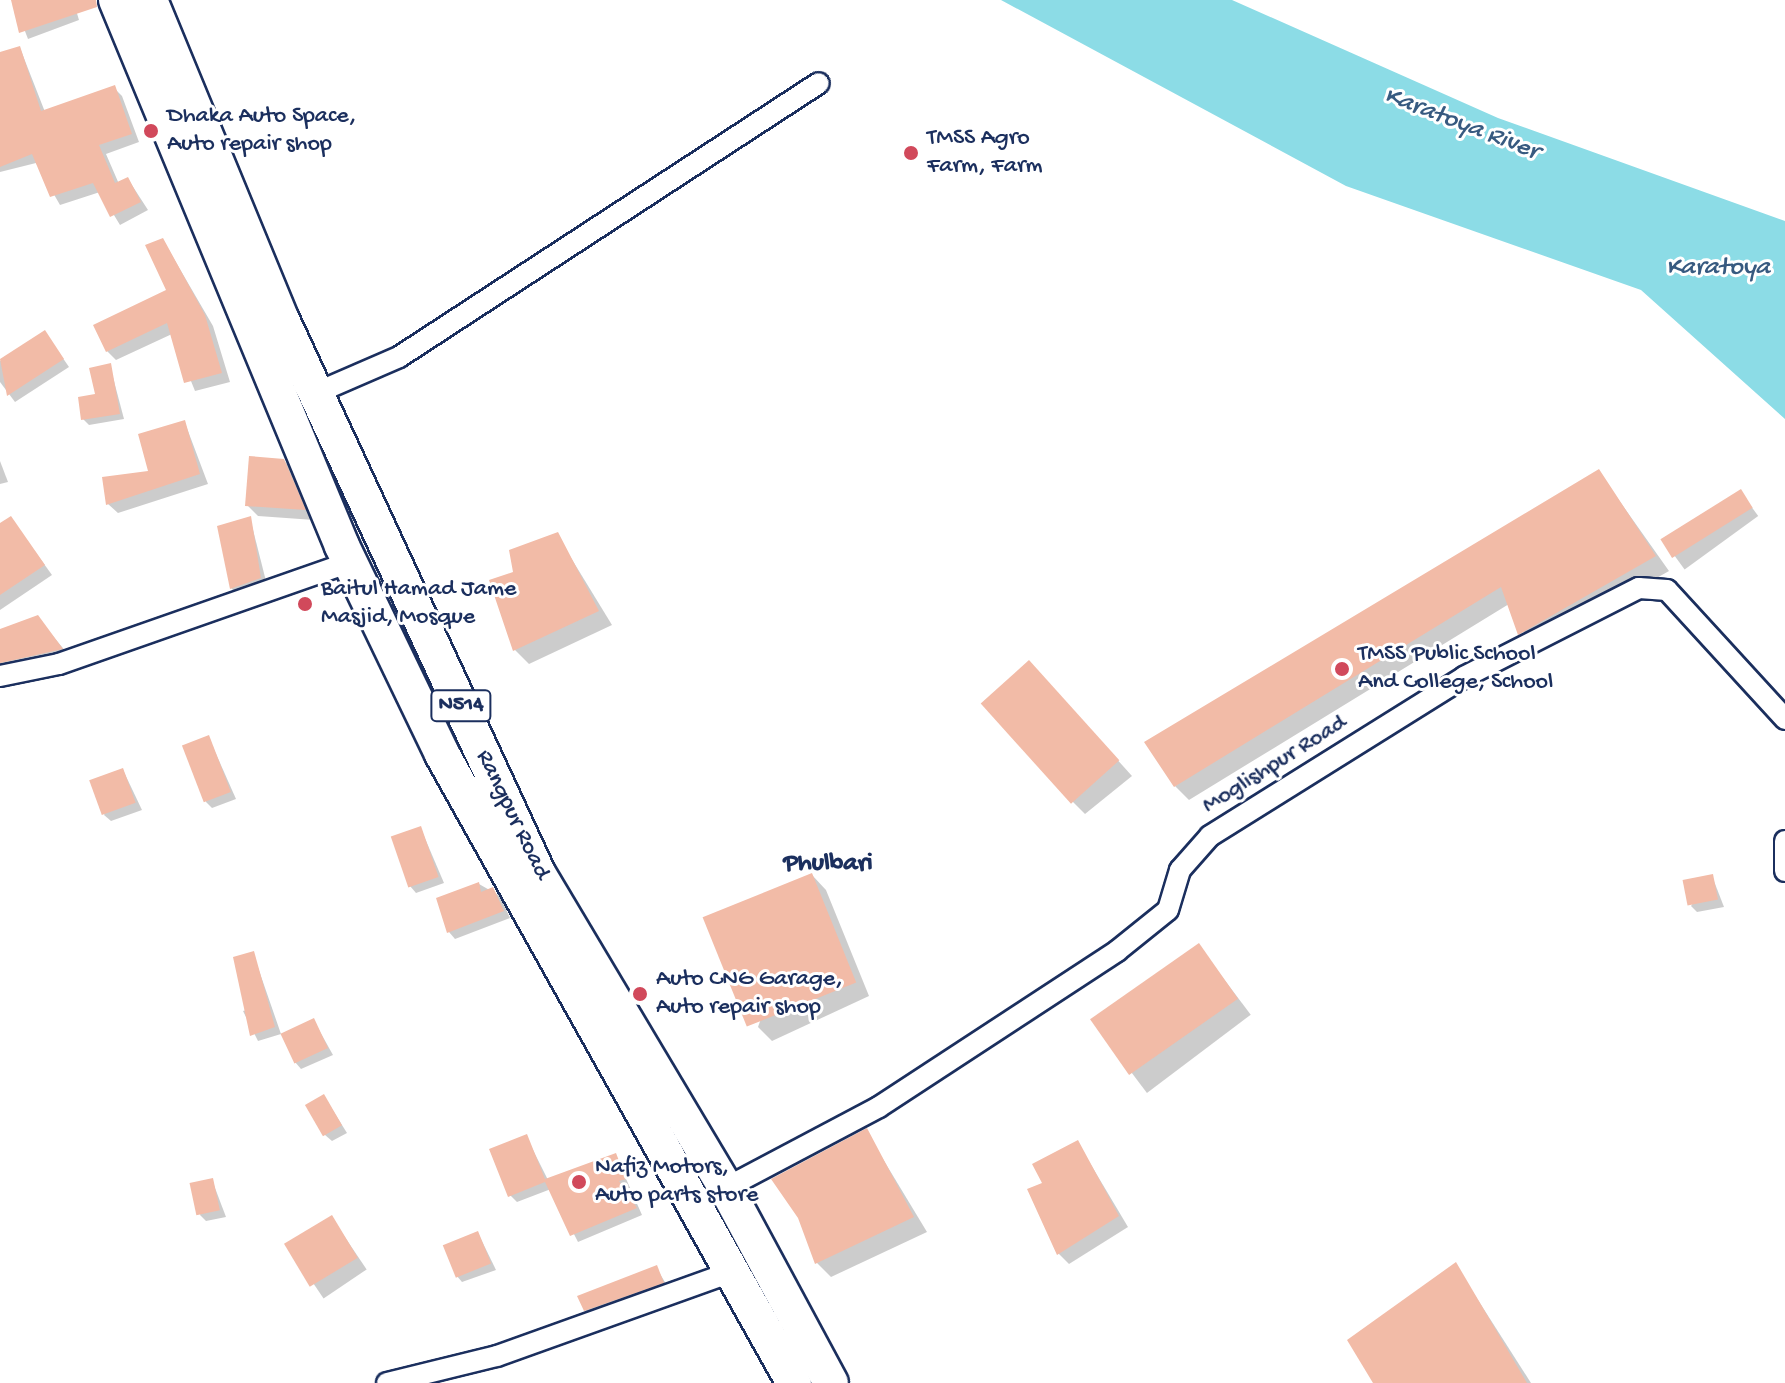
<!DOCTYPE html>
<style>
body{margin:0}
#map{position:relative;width:1785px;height:1383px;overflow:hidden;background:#fff;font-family:"Gochi Hand",sans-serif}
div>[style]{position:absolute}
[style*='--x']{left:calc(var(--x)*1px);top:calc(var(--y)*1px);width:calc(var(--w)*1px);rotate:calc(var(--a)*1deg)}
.water>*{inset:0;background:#8cdce6}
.shadow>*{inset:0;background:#0003;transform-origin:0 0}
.building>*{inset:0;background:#f2bba7;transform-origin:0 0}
.roads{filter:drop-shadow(2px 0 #1b2f5e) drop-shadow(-2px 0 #1b2f5e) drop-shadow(0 2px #1b2f5e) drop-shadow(0 -2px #1b2f5e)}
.street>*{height:20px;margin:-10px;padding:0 10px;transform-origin:10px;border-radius:10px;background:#fff}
.highway>*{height:34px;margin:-17px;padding:0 17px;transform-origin:17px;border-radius:17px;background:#fff}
.dots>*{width:22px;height:22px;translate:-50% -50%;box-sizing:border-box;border:4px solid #fff;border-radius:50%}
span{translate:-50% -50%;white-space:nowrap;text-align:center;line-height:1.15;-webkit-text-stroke:6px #fff;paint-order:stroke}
.shield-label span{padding:2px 6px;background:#fff;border:2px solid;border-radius:6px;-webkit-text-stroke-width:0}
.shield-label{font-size:22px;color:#1b2f5e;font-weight:700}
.poi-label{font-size:24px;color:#1b2f5e}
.left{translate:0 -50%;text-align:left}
.street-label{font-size:24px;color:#1b2f5e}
.water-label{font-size:26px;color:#375a80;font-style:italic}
.neighbourhood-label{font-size:26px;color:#1b2f5e;font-weight:700}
</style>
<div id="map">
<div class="water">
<i style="clip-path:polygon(1001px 0,1232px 0,1498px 118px,1785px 221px,1785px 419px,1641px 290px,1346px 186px)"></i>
</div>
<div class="shadow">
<i style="clip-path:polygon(13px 0,73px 0,79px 20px,28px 39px)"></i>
<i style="clip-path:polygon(20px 48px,45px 112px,114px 88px,122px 96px,139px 142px,106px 154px,119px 184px,128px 179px,148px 210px,120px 225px,100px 192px,60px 205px,36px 163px,0 172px,0 54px)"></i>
<i style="clip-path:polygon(163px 240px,213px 326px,230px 382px,195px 391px,172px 334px,116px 360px,107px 351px,168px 291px)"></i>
<i style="clip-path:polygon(45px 332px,69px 367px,15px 402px,0 382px,0 361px)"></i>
<i style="clip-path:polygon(110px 366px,124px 419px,89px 425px,83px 419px)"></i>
<i style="clip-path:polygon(185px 423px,208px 484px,118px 513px,108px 504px,150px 472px)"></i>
<i style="clip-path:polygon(0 461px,8px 482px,0 484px)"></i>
<i style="clip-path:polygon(284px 461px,295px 472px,314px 520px,258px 516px,247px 505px)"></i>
<i style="clip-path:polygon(1599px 472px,1669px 571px,1533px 648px,1509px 604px,1189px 800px,1175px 786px)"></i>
<i style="left:1740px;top:491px;width:31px;height:91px;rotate:54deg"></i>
<i style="clip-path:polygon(11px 518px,52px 575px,0 610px,0 526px)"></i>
<i style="clip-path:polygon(250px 518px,267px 585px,238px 595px,231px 588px)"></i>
<i style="clip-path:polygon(557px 535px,612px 625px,529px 664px,515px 650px,516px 573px)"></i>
<i style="clip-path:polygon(37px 617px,72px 659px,0 673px,0 631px)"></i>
<i style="clip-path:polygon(1043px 677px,1132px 776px,1085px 814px,1071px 800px)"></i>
<i style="clip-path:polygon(209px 738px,236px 799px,212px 808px,206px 802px)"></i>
<i style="clip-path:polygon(123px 770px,142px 810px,111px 821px,104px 815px)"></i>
<i style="clip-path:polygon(421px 829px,444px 883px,416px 893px,410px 886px)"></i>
<i style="clip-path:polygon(812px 875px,826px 890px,869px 996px,772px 1041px,758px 1027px)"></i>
<i style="clip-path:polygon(1712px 876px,1724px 907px,1697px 912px,1691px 906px)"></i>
<i style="clip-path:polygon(479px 884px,500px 896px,510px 918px,455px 939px,449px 932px)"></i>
<i style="left:1199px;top:946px;width:86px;height:130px;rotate:53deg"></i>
<i style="clip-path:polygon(253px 953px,281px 1034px,258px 1041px,243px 1011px,250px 1009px)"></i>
<i style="clip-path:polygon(314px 1021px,333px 1055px,301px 1069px,295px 1062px)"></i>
<i style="clip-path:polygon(324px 1096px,347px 1133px,332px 1141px,325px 1135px)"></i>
<i style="clip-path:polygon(866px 1131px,927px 1232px,831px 1277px,817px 1263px,800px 1217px)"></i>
<i style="clip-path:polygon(526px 1136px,548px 1180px,616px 1156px,642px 1215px,578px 1242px,551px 1189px,517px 1202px,510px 1195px)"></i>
<i style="clip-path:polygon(1078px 1143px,1128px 1227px,1069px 1264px,1059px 1254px,1045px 1185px)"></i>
<i style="clip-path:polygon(212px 1180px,226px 1217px,206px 1221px,200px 1215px)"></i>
<i style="left:332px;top:1218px;width:62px;height:52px;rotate:56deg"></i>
<i style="clip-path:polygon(478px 1233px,496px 1270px,462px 1282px,456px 1275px)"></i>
<i style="clip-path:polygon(1455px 1264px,1531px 1383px,1375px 1383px)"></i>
<i style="clip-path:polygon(656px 1267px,669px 1289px,592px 1317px,585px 1310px)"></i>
</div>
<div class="building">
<i style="clip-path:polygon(11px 0,96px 0,97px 7px,19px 33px)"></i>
<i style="clip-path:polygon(20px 46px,41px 111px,115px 85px,132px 134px,99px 145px,115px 183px,128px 177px,141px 202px,110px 217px,93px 183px,50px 197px,32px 154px,0 167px,0 52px)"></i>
<i style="clip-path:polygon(163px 238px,205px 315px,222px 373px,184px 383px,167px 323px,106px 352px,93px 325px,166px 290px,145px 245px)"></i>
<i style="clip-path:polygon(45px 330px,64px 359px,7px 396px,0 359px)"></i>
<i style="clip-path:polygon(111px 363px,120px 414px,81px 420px,78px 397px,95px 394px,89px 368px)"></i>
<i style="clip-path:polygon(185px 420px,200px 474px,106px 505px,102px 477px,148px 471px,138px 434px)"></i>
<i style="clip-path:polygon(249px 456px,284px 459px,306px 510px,245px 506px)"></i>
<i style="clip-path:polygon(1599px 469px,1656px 556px,1518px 635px,1501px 587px,1174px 787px,1144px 742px)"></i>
<i style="left:1741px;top:489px;width:22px;height:95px;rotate:58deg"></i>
<i style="clip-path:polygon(11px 516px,45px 565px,0 595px,0 523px)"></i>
<i style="clip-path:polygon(251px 516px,261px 578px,230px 589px,217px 526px)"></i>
<i style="clip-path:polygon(558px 532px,599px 611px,513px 651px,489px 580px,513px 572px,509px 550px)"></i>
<i style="clip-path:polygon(38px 615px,63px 649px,0 663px,0 629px)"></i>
<i style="left:1029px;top:660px;width:135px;height:65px;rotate:48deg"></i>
<i style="left:209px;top:735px;width:61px;height:29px;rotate:69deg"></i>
<i style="left:123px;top:768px;width:37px;height:36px;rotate:70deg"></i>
<i style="left:421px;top:826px;width:54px;height:32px;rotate:71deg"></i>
<i style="left:812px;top:873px;width:118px;height:118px;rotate:68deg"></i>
<i style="left:1713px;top:874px;width:26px;height:31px;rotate:79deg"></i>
<i style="clip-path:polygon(479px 882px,481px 892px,493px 887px,504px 911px,447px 933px,436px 898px)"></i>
<i style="left:1199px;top:943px;width:68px;height:133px;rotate:55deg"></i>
<i style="clip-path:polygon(254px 951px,275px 1027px,250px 1036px,233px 957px)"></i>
<i style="left:314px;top:1018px;width:33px;height:37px;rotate:65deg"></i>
<i style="left:324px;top:1094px;width:36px;height:22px;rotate:60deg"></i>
<i style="clip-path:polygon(867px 1128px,914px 1217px,815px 1264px,798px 1218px,771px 1179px)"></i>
<i style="clip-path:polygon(527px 1134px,545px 1179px,616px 1153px,626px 1179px,619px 1181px,637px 1208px,570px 1236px,545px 1182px,508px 1197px,489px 1149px)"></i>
<i style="clip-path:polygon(1078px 1140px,1119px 1216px,1057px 1255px,1027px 1189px,1042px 1183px,1032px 1164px)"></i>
<i style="left:213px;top:1178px;width:33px;height:24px;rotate:78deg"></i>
<i style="left:332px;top:1215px;width:50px;height:56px;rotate:59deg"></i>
<i style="left:478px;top:1231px;width:35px;height:38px;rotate:68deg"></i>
<i style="clip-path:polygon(1456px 1262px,1527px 1383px,1373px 1383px,1347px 1340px)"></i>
<i style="clip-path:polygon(657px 1265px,664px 1283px,584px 1311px,577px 1296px)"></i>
</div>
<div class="roads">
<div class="street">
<i style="--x:316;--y:393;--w:90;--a:-23.4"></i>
<i style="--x:399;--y:357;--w:501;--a:-33.12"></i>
<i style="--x:0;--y:676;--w:60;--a:-11.5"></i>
<i style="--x:59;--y:664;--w:309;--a:-19.3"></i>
<i style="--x:1785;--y:841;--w:30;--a:90"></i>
<i style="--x:726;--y:1188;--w:173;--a:-27.9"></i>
<i style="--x:879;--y:1107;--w:285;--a:-33.2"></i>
<i style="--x:1117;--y:951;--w:65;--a:-38.8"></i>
<i style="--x:1168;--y:910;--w:42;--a:-73.3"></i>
<i style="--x:1180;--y:870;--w:45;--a:-48.6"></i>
<i style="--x:1210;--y:836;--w:300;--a:-32"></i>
<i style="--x:1464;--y:677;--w:196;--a:-27"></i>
<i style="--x:1639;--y:588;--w:28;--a:4"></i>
<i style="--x:1667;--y:590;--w:175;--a:47.5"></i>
<i style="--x:387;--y:1383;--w:113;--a:-13.8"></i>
<i style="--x:497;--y:1356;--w:246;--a:-19.7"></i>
</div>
<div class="highway">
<i style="--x:116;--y:0;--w:591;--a:67.51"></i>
<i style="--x:342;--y:546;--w:231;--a:64.3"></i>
<i style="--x:442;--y:754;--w:721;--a:60.77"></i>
<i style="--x:150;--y:0;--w:346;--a:67.6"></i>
<i style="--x:282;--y:320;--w:609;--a:65.16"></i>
<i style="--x:538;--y:873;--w:367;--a:59.2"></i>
<i style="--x:726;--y:1188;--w:221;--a:61.7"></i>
</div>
</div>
<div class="dots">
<i style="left:151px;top:131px;background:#d1495b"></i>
<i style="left:911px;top:153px;background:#d1495b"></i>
<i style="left:305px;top:604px;background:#d1495b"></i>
<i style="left:1342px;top:669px;background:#d1495b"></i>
<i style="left:640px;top:994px;background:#d1495b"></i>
<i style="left:579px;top:1182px;background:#d1495b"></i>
</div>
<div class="shield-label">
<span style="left:461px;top:706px">N514</span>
</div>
<div class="poi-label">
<span class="left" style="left:167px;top:131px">Dhaka Auto Space,<br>Auto repair shop</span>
<span class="left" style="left:927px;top:153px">TMSS Agro<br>Farm, Farm</span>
<span class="left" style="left:321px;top:604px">Baitul Hamad Jame<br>Masjid, Mosque</span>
<span class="left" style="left:1358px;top:669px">TMSS Public School<br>And College, School</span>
<span class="left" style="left:656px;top:994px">Auto CNG Garage,<br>Auto repair shop</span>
<span class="left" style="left:595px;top:1182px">Nafiz Motors,<br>Auto parts store</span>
</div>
<div class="street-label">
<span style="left:1275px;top:765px;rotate:-32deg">Moglishpur Road</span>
<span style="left:512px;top:815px;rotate:64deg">Rangpur Road</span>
</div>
<div class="water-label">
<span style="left:1461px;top:125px;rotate:21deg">Karatoya River</span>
<span style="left:1718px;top:269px">Karatoya</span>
</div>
<div class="neighbourhood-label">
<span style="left:828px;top:865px">Phulbari</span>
</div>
</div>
